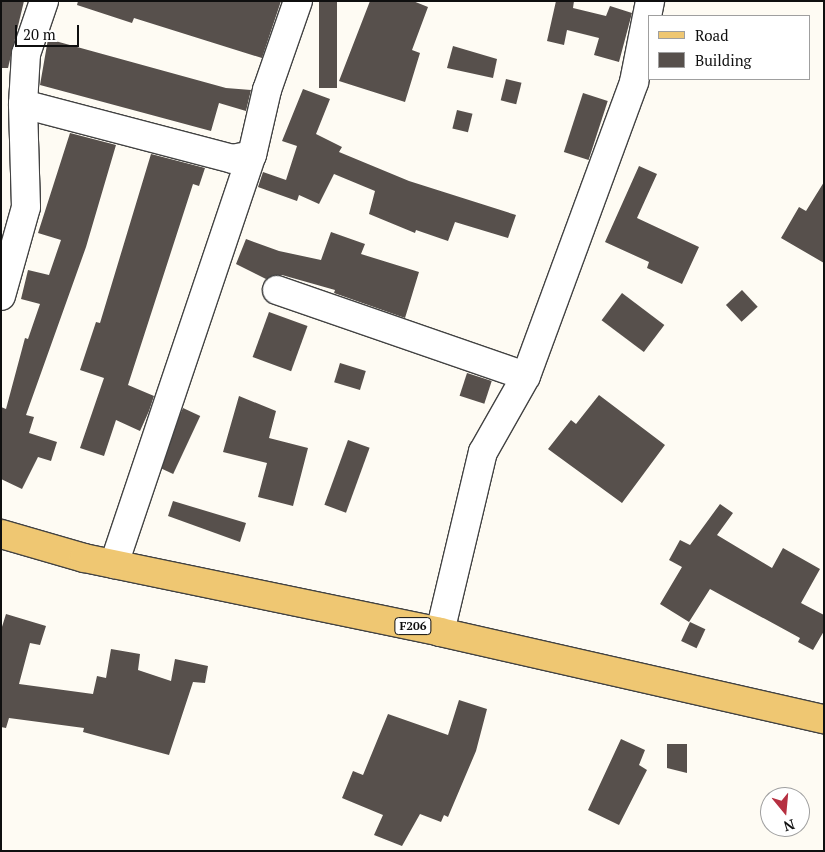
<!DOCTYPE html>
<style>
body{margin:0}
#map{position:relative;width:825px;height:852px;overflow:hidden;background:#fefbf3;font-family:"PT Serif",serif}
div>[style]{position:absolute}
[style*='--x']{left:calc(var(--x)*1px);top:calc(var(--y)*1px);width:calc(var(--w)*1px);rotate:calc(var(--a)*1deg)}
.building>*{inset:0;background:#57504c;transform-origin:0 0}
.roads{filter:drop-shadow(1px 0 #424242) drop-shadow(-1px 0 #424242) drop-shadow(0 1px #424242) drop-shadow(0 -1px #424242)}
.minor>*{height:28px;margin:-14px;padding:0 14px;transform-origin:14px;border-radius:14px;background:#fff}
.major>*{height:28px;margin:-14px;padding:0 14px;transform-origin:14px;border-radius:14px;background:#efc772}
span{translate:-50% -50%;white-space:nowrap;text-align:center;line-height:1.15;-webkit-text-stroke:5px #fff;paint-order:stroke}
.shield-label span{padding:1px 4px;background:#fff;border:1px solid;border-radius:4px;-webkit-text-stroke-width:0}
.shield-label{font-size:12px;color:#0f0f0f;font-weight:700}
.frame{position:absolute;inset:0;border:2px solid #0f0f0f;pointer-events:none}
.legend{position:absolute;left:648px;top:15px;width:162px;height:65px;box-sizing:border-box;background:#fff;border:1px solid #9f9f9f;margin:0;padding:6px 9px;list-style:none;font-size:15px;color:#0f0f0f}
.legend li{display:flex;align-items:center;gap:10px;height:25px}
.legend b{width:25px;border:1px solid #9f9f9f}
.north{position:absolute;left:760px;top:787px;width:50px;height:50px;box-sizing:border-box;background:#fff;border:1px solid #9f9f9f;border-radius:50%;rotate:163deg;font-size:14px;font-weight:700;line-height:20px;text-align:center;color:#0f0f0f}
.north::after{content:'';display:block;margin:auto;width:18px;height:22px;background:#b63041;clip-path:polygon(50% 0,100% 100%,50% 72%,0 100%)}
.scale{position:absolute;left:15px;top:25px;width:64px;height:22px;box-sizing:border-box;border:2px solid #0f0f0f;border-top:0;padding-left:6px;font-size:15px;line-height:18px;white-space:nowrap;color:#0f0f0f;-webkit-text-stroke:4px #fff;paint-order:stroke}
</style>
<div id="map">
<div class="building">
<i style="clip-path:polygon(1px 1px,24px 1px,8px 68px,1px 68px)"></i>
<i style="clip-path:polygon(78px 1px,281px 1px,262px 58px,134px 18px,132px 23px,77px 5px)"></i>
<i style="left:319px;top:1px;width:18px;height:87px"></i>
<i style="clip-path:polygon(370px 1px,413px 1px,428px 7px,412px 50px,420px 53px,405px 102px,339px 81px)"></i>
<i style="clip-path:polygon(556px 1px,574px 1px,573px 8px,606px 16px,610px 6px,632px 13px,619px 62px,594px 55px,599px 38px,567px 30px,564px 45px,547px 41px)"></i>
<i style="clip-path:polygon(48px 39px,226px 88px,251px 90px,246px 111px,219px 103px,211px 131px,40px 85px)"></i>
<i style="clip-path:polygon(453px 46px,497px 59px,493px 78px,447px 68px)"></i>
<i style="left:506px;top:79px;width:16px;height:22px;rotate:14deg"></i>
<i style="clip-path:polygon(303px 89px,330px 99px,316px 134px,342px 147px,339px 152px,409px 181px,516px 215px,508px 238px,455px 222px,448px 241px,416px 230px,415px 233px,369px 214px,375px 191px,334px 174px,319px 204px,299px 195px,297px 201px,258px 187px,263px 172px,286px 180px,297px 146px,282px 141px)"></i>
<i style="left:583px;top:93px;width:26px;height:62px;rotate:18deg"></i>
<i style="left:457px;top:110px;width:16px;height:19px;rotate:14deg"></i>
<i style="clip-path:polygon(70px 133px,116px 145px,86px 247px,26px 415px,34px 417px,29px 433px,57px 442px,51px 461px,38px 457px,22px 489px,1px 479px,1px 407px,6px 409px,25px 338px,28px 339px,40px 304px,21px 299px,28px 270px,49px 275px,61px 240px,38px 233px)"></i>
<i style="clip-path:polygon(151px 154px,205px 168px,199px 186px,193px 184px,128px 385px,154px 396px,149px 411px,140px 431px,116px 420px,104px 456px,80px 448px,104px 378px,80px 370px,96px 322px,100px 323px)"></i>
<i style="clip-path:polygon(639px 166px,657px 174px,637px 218px,699px 247px,682px 284px,647px 268px,649px 262px,605px 242px)"></i>
<i style="clip-path:polygon(824px 182px,824px 263px,781px 238px,799px 207px,806px 211px)"></i>
<i style="clip-path:polygon(331px 232px,365px 244px,361px 254px,419px 272px,405px 318px,334px 293px,335px 290px,282px 275px,266px 279px,236px 264px,246px 239px,279px 251px,321px 260px)"></i>
<i style="left:742px;top:290px;width:23px;height:22px;rotate:47deg"></i>
<i style="left:622px;top:293px;width:53px;height:34px;rotate:37deg"></i>
<i style="left:269px;top:312px;width:41px;height:48px;rotate:20deg"></i>
<i style="left:340px;top:363px;width:27px;height:20px;rotate:17deg"></i>
<i style="left:467px;top:373px;width:26px;height:24px;rotate:18deg"></i>
<i style="clip-path:polygon(599px 395px,665px 445px,622px 503px,548px 449px,571px 420px,576px 424px)"></i>
<i style="clip-path:polygon(239px 396px,276px 411px,269px 438px,308px 448px,293px 506px,258px 497px,267px 463px,223px 452px)"></i>
<i style="left:183px;top:408px;width:19px;height:64px;rotate:25deg"></i>
<i style="left:348px;top:440px;width:23px;height:69px;rotate:20deg"></i>
<i style="clip-path:polygon(173px 501px,246px 523px,240px 542px,168px 516px)"></i>
<i style="clip-path:polygon(720px 504px,733px 513px,717px 535px,772px 568px,783px 548px,820px 569px,801px 603px,824px 615px,824px 631px,813px 650px,798px 642px,800px 638px,710px 589px,689px 622px,660px 604px,682px 567px,669px 560px,680px 540px,690px 545px)"></i>
<i style="clip-path:polygon(6px 614px,46px 626px,40px 645px,30px 643px,19px 684px,93px 694px,97px 676px,106px 678px,111px 649px,140px 654px,138px 670px,171px 681px,175px 659px,208px 666px,205px 683px,193px 682px,169px 755px,83px 732px,84px 728px,9px 718px,6px 728px,1px 727px,1px 630px)"></i>
<i style="left:690px;top:622px;width:17px;height:21px;rotate:25deg"></i>
<i style="clip-path:polygon(459px 700px,487px 709px,476px 751px,448px 817px,444px 815px,441px 822px,420px 814px,402px 846px,374px 835px,383px 815px,342px 798px,353px 771px,363px 775px,388px 714px,448px 735px)"></i>
<i style="clip-path:polygon(621px 739px,645px 750px,639px 765px,647px 770px,619px 825px,588px 810px)"></i>
<i style="clip-path:polygon(667px 744px,687px 744px,687px 773px,667px 768px)"></i>
</div>
<div class="roads">
<div class="minor">
<i style="--x:23;--y:104;--w:216;--a:14.7"></i>
<i style="--x:232;--y:159;--w:20;--a:-11"></i>
<i style="--x:277;--y:290;--w:263;--a:19.1"></i>
<i style="--x:1;--y:296;--w:92;--a:-74.3"></i>
<i style="--x:26;--y:207;--w:103;--a:-91.7"></i>
<i style="--x:23;--y:104;--w:50;--a:-86.6"></i>
<i style="--x:26;--y:54;--w:56;--a:-71.2"></i>
<i style="--x:114;--y:564;--w:432;--a:-71.4"></i>
<i style="--x:252;--y:155;--w:67;--a:-77"></i>
<i style="--x:267;--y:90;--w:94;--a:-70.8"></i>
<i style="--x:440;--y:632;--w:185;--a:-76.6"></i>
<i style="--x:483;--y:452;--w:87;--a:-60.5"></i>
<i style="--x:526;--y:376;--w:313;--a:-69.8"></i>
<i style="--x:634;--y:82;--w:83;--a:-78.8"></i>
</div>
<div class="major">
<i style="--x:1;--y:534;--w:86;--a:16.1"></i>
<i style="--x:84;--y:558;--w:364;--a:11.7"></i>
<i style="--x:440;--y:632;--w:394;--a:12.8"></i>
</div>
</div>
<div class="shield-label">
<span style="left:413px;top:626px">F206</span>
</div>
<div class="frame"></div>
<ul class="legend">
<li><b style="height:6px;background:#efc772"></b>Road</li>
<li><b style="height:14px;background:#57504c"></b>Building</li>
</ul>
<div class="north">N</div>
<div class="scale">20 m</div>
</div>
